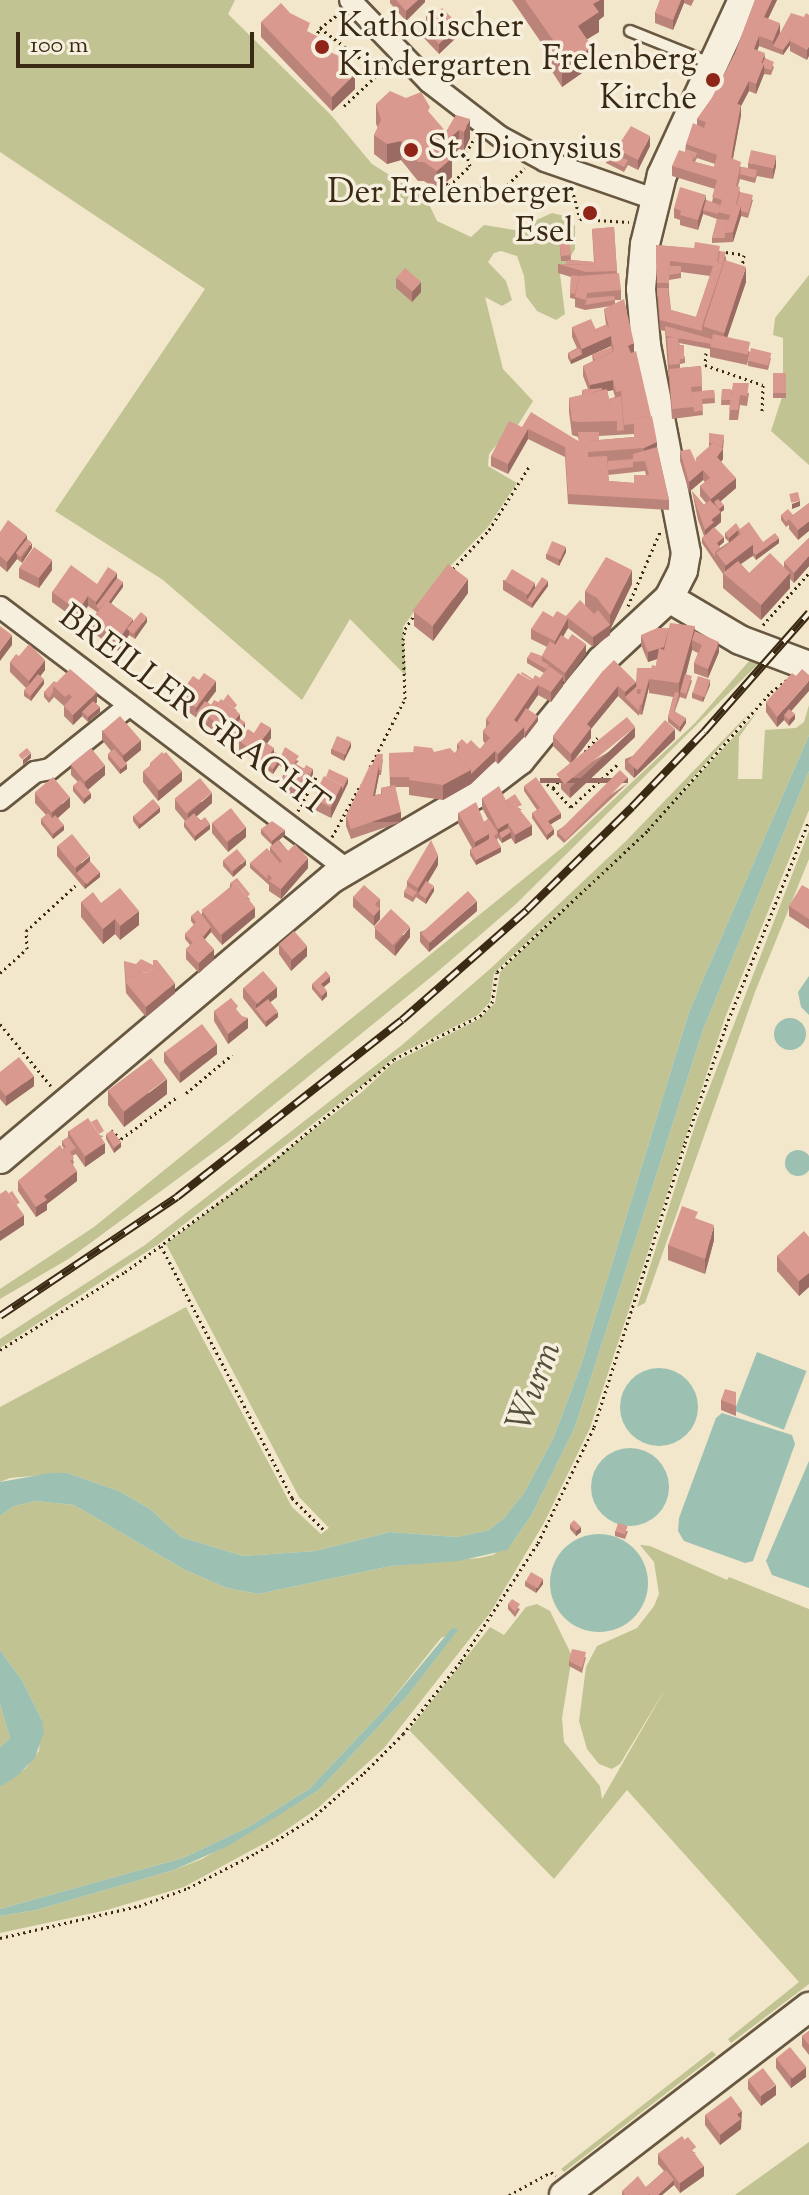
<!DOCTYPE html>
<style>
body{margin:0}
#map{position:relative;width:809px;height:2195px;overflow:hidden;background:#f2e7cb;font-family:"Sorts Mill Goudy",serif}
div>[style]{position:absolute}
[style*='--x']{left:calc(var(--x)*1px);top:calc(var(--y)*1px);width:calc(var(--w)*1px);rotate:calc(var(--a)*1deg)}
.green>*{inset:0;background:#c1c393}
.water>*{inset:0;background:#9cc1b2;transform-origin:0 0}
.round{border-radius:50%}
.path>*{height:3px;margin-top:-1.5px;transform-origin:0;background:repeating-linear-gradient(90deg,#3a2913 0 2px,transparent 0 6px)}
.roads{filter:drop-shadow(2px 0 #685841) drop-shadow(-2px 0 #685841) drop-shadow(0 2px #685841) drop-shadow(0 -2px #685841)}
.lane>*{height:10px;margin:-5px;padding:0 5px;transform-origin:5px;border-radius:5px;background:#f7efdd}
.street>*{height:20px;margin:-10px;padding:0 10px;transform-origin:10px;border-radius:10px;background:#f7efdd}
.secondary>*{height:28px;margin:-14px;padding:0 14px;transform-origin:14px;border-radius:14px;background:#f7efdd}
.rail>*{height:8px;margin-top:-4px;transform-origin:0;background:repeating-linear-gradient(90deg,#f7efdd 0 15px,#3a2913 0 30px);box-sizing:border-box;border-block:2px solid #3a2913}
.wall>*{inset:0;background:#bb847a;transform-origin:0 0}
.shaded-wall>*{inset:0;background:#996b63;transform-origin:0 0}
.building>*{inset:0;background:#da998e;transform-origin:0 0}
.dots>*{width:22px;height:22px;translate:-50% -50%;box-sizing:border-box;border:4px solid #f7efdd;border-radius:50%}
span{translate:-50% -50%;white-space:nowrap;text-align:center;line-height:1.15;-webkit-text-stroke:7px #f7efdd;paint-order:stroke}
.poi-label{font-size:34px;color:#3a2913}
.left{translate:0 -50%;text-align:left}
.right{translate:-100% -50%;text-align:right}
.street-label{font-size:34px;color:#3a2913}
.water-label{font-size:36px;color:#524f3b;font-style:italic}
.scale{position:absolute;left:16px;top:32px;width:238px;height:36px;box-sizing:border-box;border:4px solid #3a2913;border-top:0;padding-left:10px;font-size:24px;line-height:28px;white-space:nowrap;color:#3a2913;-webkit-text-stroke:6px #f7efdd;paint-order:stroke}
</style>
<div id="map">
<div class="green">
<i style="clip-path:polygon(0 0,235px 0,228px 14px,331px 115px,372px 164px,426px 198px,437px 221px,471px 237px,484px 225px,514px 230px,552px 213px,565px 216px,575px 226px,575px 249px,560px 274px,565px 314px,556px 320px,537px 311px,526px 296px,524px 276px,517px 256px,501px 251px,494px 253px,488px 262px,506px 281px,512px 300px,502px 306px,485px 297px,503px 369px,533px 401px,516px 428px,503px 437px,489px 454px,488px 466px,517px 483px,488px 527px,436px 581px,403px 627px,406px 676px,350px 619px,302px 700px,163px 580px,55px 511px,205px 289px,0 152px)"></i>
<i style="clip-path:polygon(809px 275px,809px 465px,771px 431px,783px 394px,783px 338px,773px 335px,775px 318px)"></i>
<i style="clip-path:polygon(750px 660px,758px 664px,516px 904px,436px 973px,229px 1141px,70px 1258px,0 1299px,0 1289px,94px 1227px,563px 847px,695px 723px)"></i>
<i style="clip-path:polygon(809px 705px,809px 735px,689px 1012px,581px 1365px,553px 1439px,524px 1493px,504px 1518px,489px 1530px,457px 1537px,390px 1532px,315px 1551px,243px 1556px,181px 1537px,150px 1509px,119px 1491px,67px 1473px,10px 1478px,0 1482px,0 1407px,186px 1307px,292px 1507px,321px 1534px,329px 1528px,299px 1497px,166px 1244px,362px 1092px,393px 1063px,479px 1019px,495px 1003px,500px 972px,581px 892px,494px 973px,490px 1002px,478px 1015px,394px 1057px,377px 1074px,160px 1243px,0 1348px,0 1339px,145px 1245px,402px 1045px,490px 969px,626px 841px,753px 709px,664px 812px,757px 712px,739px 737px,738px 779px,762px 779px,765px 730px,796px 728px,804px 722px)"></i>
<i style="clip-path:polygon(809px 771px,809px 810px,725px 1018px,590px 1428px,544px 1523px,490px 1613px,384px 1748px,318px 1808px,276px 1837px,184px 1887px,107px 1910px,0 1933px,0 1916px,36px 1910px,174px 1870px,202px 1859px,305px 1799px,319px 1790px,408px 1695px,458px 1630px,441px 1638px,382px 1712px,309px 1789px,250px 1826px,183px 1858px,0 1909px,0 1787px,26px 1768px,39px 1751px,42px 1720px,22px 1680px,0 1650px,0 1516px,14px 1506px,36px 1501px,74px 1505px,185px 1570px,227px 1588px,258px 1594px,391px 1566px,479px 1558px,493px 1555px,514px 1540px,531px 1516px,575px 1427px,703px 1030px)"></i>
<i style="clip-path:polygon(809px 831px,809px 859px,755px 992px,645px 1303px,637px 1307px,696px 1122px)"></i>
<i style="clip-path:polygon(640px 1545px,650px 1546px,727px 1580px,729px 1577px,809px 1609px,809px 1984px,731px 2043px,728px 2039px,799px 1982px,627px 1790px,554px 1879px,409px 1730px,490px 1627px,504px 1635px,526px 1607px,537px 1604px,550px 1611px,572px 1656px,562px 1718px,564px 1742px,600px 1786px,602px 1799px,667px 1686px,620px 1764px,612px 1769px,599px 1764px,587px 1749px,579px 1721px,586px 1667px,597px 1646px,637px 1628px,654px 1606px,659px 1594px,654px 1562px)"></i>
<i style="clip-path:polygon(0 1704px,10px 1738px,0 1747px)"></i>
<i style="clip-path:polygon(712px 2051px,716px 2055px,564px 2172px,561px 2169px)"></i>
<i style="clip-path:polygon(809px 2142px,809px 2195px,735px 2195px)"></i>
</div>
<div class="water">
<i style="clip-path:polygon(809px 735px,809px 771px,703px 1030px,575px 1427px,531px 1516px,507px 1550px,459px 1561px,391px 1566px,258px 1594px,227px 1588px,185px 1570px,74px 1505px,36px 1501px,14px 1506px,0 1516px,0 1482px,51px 1473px,67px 1473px,119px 1491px,150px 1509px,181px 1537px,243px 1556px,315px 1551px,390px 1532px,457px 1537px,489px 1530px,504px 1518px,524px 1493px,553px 1439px,581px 1365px,689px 1012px)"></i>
<i style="clip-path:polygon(809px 976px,809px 1015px,801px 1007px,798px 992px)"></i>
<i class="round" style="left:774px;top:1018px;width:32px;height:32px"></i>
<i class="round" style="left:785px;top:1150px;width:26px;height:26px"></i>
<i style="left:757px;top:1352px;width:53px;height:63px;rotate:21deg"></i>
<i class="round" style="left:620px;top:1368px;width:78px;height:78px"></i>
<i style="clip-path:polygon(722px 1413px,792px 1435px,795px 1444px,753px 1561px,745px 1563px,684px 1541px,678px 1531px,679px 1518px,716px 1418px)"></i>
<i class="round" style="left:591px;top:1448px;width:78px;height:78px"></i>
<i style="clip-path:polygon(809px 1461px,809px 1588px,772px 1575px,766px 1561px)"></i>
<i class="round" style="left:550px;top:1534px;width:98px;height:98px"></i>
<i style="clip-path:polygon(452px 1628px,459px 1629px,408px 1695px,319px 1790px,305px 1799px,228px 1846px,174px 1870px,36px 1910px,0 1916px,0 1909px,183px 1858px,250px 1826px,309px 1789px,382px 1712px)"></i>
<i style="clip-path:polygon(0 1650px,22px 1680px,42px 1720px,44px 1732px,35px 1758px,17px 1776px,0 1787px,0 1747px,10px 1738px,0 1704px)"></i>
</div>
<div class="path">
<i style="--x:320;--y:28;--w:56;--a:37.1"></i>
<i style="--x:315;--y:38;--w:11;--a:-63"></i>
<i style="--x:320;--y:28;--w:25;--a:-37"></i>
<i style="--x:344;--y:106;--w:62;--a:-43"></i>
<i style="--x:446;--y:183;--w:4;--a:45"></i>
<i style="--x:449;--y:186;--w:29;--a:-44"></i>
<i style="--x:470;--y:166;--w:14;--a:-107"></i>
<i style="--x:466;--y:153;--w:18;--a:-61"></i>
<i style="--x:449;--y:186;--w:54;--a:3.2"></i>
<i style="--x:503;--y:189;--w:30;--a:-44"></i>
<i style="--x:572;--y:189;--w:31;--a:75"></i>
<i style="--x:580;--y:219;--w:49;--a:3.5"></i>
<i style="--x:726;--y:252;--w:18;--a:9"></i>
<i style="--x:744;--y:255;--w:13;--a:99"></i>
<i style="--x:706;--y:353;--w:12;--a:95"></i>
<i style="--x:705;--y:365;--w:61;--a:19"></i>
<i style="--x:763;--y:385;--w:26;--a:92"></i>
<i style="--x:453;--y:569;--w:53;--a:-47.3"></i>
<i style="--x:489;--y:530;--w:75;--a:-57.6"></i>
<i style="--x:628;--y:606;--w:81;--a:-66.6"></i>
<i style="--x:763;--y:625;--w:69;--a:-48.5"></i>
<i style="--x:370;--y:767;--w:76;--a:-62.8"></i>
<i style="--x:405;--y:699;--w:59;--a:-91.9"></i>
<i style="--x:403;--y:640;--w:11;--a:-80"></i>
<i style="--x:405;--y:629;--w:22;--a:-56"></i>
<i style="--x:547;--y:784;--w:7;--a:34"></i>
<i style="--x:553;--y:788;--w:67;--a:-48.7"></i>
<i style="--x:553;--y:788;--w:26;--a:47"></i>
<i style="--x:571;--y:807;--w:65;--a:-42.5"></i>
<i style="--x:298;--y:811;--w:40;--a:-62"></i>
<i style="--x:332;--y:837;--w:60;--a:-61.3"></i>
<i style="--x:0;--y:973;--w:36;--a:-42"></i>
<i style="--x:27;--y:949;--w:18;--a:-93"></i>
<i style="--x:26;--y:931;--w:67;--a:-42.6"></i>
<i style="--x:0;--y:1024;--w:80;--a:50.6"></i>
<i style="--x:186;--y:1093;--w:60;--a:-39.6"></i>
<i style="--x:111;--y:1130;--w:13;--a:42"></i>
<i style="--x:121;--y:1139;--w:69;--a:-36.7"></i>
<i style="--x:161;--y:1246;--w:284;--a:62.5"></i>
<i style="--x:292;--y:1498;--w:44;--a:45"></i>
<i style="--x:0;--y:1350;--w:147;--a:-32"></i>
<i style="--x:125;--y:1272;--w:173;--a:-36.5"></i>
<i style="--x:264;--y:1169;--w:170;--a:-40.2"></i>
<i style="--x:394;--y:1059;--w:96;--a:-26.6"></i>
<i style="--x:480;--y:1016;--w:18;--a:-47"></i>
<i style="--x:492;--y:1003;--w:31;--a:-81"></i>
<i style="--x:497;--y:972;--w:207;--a:-43.2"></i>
<i style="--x:648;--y:830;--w:185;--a:-48.3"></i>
<i style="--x:771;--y:692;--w:20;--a:-37"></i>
<i style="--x:0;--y:1938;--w:143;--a:-13"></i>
<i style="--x:139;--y:1906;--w:52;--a:-20.2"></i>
<i style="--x:188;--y:1888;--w:76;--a:-27.2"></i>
<i style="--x:256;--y:1853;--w:65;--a:-31.7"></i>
<i style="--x:311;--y:1819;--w:70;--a:-41"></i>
<i style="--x:364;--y:1773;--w:55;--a:-45"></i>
<i style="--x:403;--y:1734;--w:93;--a:-51.5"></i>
<i style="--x:461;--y:1661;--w:141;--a:-56.9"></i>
<i style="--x:538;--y:1543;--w:129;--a:-64.2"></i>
<i style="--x:594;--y:1427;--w:298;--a:-72.2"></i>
<i style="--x:685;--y:1143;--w:124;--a:-70.7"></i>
<i style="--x:726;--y:1026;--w:221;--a:-68"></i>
<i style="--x:509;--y:2195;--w:48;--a:-28.7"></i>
<i style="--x:551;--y:2172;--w:6;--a:39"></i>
</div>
<div class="roads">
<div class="lane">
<i style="--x:630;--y:31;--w:86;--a:21.8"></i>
</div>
<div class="street">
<i style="--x:350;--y:0;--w:114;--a:46.1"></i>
<i style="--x:429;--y:82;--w:88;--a:37.6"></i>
<i style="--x:499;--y:136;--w:52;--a:28.5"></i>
<i style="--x:545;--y:161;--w:115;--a:19.2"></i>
<i style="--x:0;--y:607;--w:435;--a:37.1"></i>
<i style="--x:0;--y:800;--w:45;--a:-38.7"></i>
<i style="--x:35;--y:772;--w:15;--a:-11"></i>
<i style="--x:50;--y:769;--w:102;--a:-38.7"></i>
</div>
<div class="secondary">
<i style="--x:669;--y:598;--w:82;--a:30.6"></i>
<i style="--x:740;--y:640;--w:74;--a:20.6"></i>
<i style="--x:0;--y:1159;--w:436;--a:-40.2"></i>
<i style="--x:333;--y:878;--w:164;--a:-30.5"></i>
<i style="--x:474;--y:795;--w:58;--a:-37.3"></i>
<i style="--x:520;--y:760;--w:128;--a:-50.7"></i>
<i style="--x:601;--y:661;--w:93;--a:-42.8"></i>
<i style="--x:669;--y:598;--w:31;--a:-63"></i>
<i style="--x:683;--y:570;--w:17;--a:-80"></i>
<i style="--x:686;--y:553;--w:212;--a:-100.9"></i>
<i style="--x:646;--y:345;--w:56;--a:-95.1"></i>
<i style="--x:641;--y:289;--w:45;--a:-84.9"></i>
<i style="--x:645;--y:244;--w:71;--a:-76.2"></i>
<i style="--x:662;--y:175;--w:193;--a:-65.2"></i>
<i style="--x:564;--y:2195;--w:309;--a:-37.5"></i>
</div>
</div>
<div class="rail">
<i style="--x:0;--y:1316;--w:213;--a:-33.9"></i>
<i style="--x:177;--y:1197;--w:286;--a:-38.2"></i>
<i style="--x:402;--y:1020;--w:167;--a:-41.3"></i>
<i style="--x:527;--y:910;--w:147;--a:-44.4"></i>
<i style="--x:632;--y:807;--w:104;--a:-46.2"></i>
<i style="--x:704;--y:732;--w:159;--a:-48.6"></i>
</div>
<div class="wall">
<i style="clip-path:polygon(390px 0,425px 0,425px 2px,406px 21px,390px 3px)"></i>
<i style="clip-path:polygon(512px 0,604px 0,604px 16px,599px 20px,599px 32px,587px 39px,592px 66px,562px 87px,551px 70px,551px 57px)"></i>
<i style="clip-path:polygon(660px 0,694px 0,691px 6px,684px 3px,673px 30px,655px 23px,655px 13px)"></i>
<i style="clip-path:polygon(evenodd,755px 0,777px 0,768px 19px,779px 34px,809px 15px,807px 60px,790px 51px,790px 45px,783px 55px,759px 46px,757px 50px,774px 67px,771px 75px,764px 74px,756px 94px,749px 91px,741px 106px,741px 115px,733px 159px,741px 167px,748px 168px,748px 163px,776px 166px,773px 179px,757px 176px,755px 183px,740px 179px,738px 186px,740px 192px,753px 200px,748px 218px,741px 216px,733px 242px,712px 243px,712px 238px,717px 219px,703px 214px,698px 230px,680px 225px,680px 220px,674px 218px,674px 208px,706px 200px,712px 202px,715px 189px,672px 176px,672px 166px,685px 152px,686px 144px,697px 125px,697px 119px,712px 98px,735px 53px,755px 0,697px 158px,715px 164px,714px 167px,695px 162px,697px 158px)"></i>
<i style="clip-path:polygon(426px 16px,459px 35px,439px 54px,423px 37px,423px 27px,426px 23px)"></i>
<i style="clip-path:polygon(261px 22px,310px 33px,328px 50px,355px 89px,332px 111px,261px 37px)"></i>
<i style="clip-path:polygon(376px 104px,430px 114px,446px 132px,456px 115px,470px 138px,464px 151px,459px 149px,451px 156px,452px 177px,437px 190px,424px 181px,418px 181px,401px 160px,387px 164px,374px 154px,374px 135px,378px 128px,376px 124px)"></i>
<i style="clip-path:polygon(650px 146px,638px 170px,628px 165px,624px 172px,606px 163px,606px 158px,616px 156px,616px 149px)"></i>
<i style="clip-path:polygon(evenodd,614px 227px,617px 273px,621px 290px,621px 300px,615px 300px,615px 304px,634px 352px,657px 447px,669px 500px,669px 510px,568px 504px,565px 457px,528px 439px,508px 474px,491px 466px,491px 456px,522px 427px,579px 441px,578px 437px,572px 435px,569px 412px,569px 398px,582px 395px,582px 390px,588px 389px,583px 376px,583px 366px,593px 361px,592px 355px,611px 347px,611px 346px,571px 364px,568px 358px,568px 353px,577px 348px,572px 337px,572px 327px,596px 329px,606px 325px,604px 309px,611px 306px,585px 310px,575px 307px,575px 299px,570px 298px,571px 277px,558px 273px,558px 264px,566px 264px,567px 261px,561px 261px,559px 237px,569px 236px,571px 260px,594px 262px,592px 229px,614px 227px,613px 390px,615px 397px,609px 399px,607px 391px,613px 390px,614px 227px,634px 434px,634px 437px,599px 440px,599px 436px,634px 434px,614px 227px,645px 471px,646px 475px,634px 483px,609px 481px,608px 475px,645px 471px)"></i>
<i style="clip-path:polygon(evenodd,656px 245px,720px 251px,726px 257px,726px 260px,746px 282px,727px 337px,750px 352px,747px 365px,710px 357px,710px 349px,679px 343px,685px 358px,685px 363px,680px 364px,680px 368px,701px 366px,702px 391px,714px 390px,715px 403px,702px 404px,703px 415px,672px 419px,665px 331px,660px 330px,657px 293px,656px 245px,681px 272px,710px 276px,696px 317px,671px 310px,669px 293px,669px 280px,681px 278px,681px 272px)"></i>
<i style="clip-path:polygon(396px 278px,421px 292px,412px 302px,396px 288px)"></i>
<i style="clip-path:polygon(771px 358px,768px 370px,748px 366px,748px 361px)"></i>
<i style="left:773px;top:373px;width:13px;height:25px"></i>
<i style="clip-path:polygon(722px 389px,749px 393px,747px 406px,740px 405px,738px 420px,729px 420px,730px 405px,721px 405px)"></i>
<i style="clip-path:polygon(709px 433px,724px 440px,723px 449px,723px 459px,721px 462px,736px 488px,721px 501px,724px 510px,721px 512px,721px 522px,714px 528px,724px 542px,719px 546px,720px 548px,729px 542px,725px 538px,725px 533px,740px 529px,763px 542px,779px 543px,756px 560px,753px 556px,741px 564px,749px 573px,784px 567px,784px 562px,809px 538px,809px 566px,794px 583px,790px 579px,790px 588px,761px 620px,723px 588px,723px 574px,702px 543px,702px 538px,704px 536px,698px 520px,692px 491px,704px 505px,706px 503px,700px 496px,700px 486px,705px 482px,703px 480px,689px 492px,680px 461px,680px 451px,696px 462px,709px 447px)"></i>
<i style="clip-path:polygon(809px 503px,798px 540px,789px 529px,789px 525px,786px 527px,781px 520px,781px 515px,793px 515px)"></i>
<i style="clip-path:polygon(0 532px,27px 539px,32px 548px,22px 563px,17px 559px,7px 572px,0 566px)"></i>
<i style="clip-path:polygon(566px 552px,559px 566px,546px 559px,546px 554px)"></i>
<i style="clip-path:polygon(19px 568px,52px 570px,39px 588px,19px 578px)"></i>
<i style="clip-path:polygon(117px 578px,123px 587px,111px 603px,133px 624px,147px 622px,135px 639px,129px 635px,118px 651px,91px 631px,91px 621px,97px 612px,88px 606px,78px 621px,52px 602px,52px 592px,97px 584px)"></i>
<i style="clip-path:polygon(503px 580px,535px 587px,548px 586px,532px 608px,503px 590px)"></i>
<i style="clip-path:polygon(632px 584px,610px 630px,610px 629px,610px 635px,593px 647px,568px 628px,563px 636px,586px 654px,565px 683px,563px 681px,563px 686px,551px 702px,538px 695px,528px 709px,538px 721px,525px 738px,524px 737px,498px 764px,495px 761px,471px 784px,443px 800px,409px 795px,409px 787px,395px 787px,401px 822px,351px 839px,346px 826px,346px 816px,372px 765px,383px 759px,381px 775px,379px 775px,375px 795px,381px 794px,381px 788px,390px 786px,389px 753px,455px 753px,457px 750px,457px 744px,467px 744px,480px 749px,485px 743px,483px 741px,483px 731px,486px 727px,486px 719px,533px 679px,540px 678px,544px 673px,527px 663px,527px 658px,542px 656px,547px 647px,531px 639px,531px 629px,553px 617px,566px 616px,585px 605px,585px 591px)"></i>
<i style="clip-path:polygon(468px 593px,433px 641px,414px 626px,414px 612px)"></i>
<i style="clip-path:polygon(695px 631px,719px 652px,708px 678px,694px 673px,694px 663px,698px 653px,692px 650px,686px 674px,692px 681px,686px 699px,680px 697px,675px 711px,686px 723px,680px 732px,668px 722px,668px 717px,673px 697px,649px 693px,649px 687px,642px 715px,639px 714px,639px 716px,618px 696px,591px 729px,591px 738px,571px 764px,553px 746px,553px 736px,603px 671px,636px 687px,637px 668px,652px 668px,656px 666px,657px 659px,648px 662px,641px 645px,641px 635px)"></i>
<i style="clip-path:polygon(10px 662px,45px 670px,40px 676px,44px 684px,31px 701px,24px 696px,24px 691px,26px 688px,10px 672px)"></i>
<i style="clip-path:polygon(57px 683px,97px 702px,96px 703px,100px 712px,88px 722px,82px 716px,73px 725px,64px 716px,64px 706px,54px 697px,49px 703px,44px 697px,44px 692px)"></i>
<i style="clip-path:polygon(710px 685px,703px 702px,692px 698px,692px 693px)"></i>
<i style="clip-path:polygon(182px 691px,216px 691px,207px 702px,211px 705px,218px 702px,237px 710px,236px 711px,245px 727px,234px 746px,186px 710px,186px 704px,182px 701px)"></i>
<i style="clip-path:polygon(766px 702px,791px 711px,795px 719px,789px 726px,784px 720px,777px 727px,766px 712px)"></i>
<i style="clip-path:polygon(102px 730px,141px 750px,125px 762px,127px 769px,120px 774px,108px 759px,108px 754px,111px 751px,102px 740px)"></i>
<i style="clip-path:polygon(254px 733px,271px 738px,267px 743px,274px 753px,299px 761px,296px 764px,313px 774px,300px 800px,281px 789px,281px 779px,286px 770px,279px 765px,273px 774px,239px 751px,239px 741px)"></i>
<i style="clip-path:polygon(635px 737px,570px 798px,561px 789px,561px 779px)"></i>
<i style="clip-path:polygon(675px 739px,634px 778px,625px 769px,625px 759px)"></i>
<i style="clip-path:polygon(351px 747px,344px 761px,331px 754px,331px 749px)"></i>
<i style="clip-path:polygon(150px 763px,182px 781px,158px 801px,143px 782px,143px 772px,150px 766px)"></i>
<i style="clip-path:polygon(71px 765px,105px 775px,88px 790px,91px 798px,84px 804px,73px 791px,73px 786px,78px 782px,71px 775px)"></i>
<i style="clip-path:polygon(348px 783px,331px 818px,313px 809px,313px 799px)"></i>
<i style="clip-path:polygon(628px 783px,564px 843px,557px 836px,557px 831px)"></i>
<i style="clip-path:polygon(524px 786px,561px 818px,551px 824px,554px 834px,547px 840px,532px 818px,532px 813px,537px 810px,524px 791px)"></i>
<i style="clip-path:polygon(35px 793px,70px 807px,58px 818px,64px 830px,53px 839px,41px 824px,41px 819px,46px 815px,35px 803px)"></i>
<i style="clip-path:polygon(482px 798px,506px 800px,522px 810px,520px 810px,532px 835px,515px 844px,511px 838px,502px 843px,498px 838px,497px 839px,501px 852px,476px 865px,470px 855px,470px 850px,472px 848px,458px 823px,458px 813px,484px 822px,488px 819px,482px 808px)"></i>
<i style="clip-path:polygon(175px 799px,212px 803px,196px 816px,210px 829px,195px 841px,184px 827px,184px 822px,185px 821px,175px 809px)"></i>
<i style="clip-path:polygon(160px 812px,139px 829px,133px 821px,133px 816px)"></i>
<i style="clip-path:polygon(212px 823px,246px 837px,228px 852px,212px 833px)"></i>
<i style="clip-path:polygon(261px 829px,285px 835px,279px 840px,288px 851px,308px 868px,281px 899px,269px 891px,269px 885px,250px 868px,250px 863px,270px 852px,270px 847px,272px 845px,261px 834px)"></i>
<i style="clip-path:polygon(57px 846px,100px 877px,85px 889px,57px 856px)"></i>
<i style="clip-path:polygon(223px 861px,246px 865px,233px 877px,223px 866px)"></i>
<i style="clip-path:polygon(438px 865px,428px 882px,434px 891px,426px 904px,416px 897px,413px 902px,404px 897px,404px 892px,407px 887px,407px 881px)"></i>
<i style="clip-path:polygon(230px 883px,250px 899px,249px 900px,255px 917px,222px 945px,211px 932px,205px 939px,214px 959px,199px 973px,186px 959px,186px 949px,190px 945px,185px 939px,185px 934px,194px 925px,191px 921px,191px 916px,202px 914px,202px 911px,230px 887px)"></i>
<i style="clip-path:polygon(809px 889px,809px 929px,789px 916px,789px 906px)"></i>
<i style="clip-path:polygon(353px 897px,380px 899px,380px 919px,374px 926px,353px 907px)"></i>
<i style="clip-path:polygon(81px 902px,101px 903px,139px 925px,120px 940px,115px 934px,103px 944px,81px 917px)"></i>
<i style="clip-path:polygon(477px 911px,429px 952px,420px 942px,420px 932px)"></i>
<i style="clip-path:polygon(375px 928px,410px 937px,395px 956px,375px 938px)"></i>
<i style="clip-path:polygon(279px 944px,307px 956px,291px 971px,279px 954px)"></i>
<i style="clip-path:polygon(124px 961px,175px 993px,146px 1017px,126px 993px)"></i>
<i style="clip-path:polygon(330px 982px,324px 987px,327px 996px,322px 1001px,312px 989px,312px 984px)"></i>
<i style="clip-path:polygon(243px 988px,277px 997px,270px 1002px,278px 1017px,266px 1027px,243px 998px)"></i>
<i style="clip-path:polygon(214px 1011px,238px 1012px,248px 1028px,228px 1044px,214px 1021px)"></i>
<i style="clip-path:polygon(164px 1052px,217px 1054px,180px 1083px,164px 1062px)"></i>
<i style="clip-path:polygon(0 1072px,34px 1086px,6px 1106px,0 1099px)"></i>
<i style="clip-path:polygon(108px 1090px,167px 1094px,124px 1127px,108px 1105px)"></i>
<i style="clip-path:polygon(68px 1131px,104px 1136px,101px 1137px,105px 1153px,85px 1167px,76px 1154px,72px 1156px,74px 1163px,73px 1164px,77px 1181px,47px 1204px,47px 1210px,36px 1217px,18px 1191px,18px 1181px,64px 1148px,62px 1146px,62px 1141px,68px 1137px)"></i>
<i style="clip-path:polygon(106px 1134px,121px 1147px,114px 1153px,106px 1139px)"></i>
<i style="clip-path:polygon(809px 1237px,809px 1287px,799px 1296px,777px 1271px,777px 1256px)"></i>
<i style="clip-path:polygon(714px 1240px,705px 1274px,668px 1260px,668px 1245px)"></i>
<i style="clip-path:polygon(736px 1392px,736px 1416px,721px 1410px,721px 1400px)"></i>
<i style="clip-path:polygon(570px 1524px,581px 1532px,576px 1536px,570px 1529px)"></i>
<i style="clip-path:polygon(615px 1531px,628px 1531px,625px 1539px,615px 1536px)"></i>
<i style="clip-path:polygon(525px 1581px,543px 1584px,536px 1593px,525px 1586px)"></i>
<i style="clip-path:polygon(508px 1604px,520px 1609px,515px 1617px,508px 1609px)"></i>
<i style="clip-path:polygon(586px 1657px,582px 1673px,569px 1666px,569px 1661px)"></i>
<i style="clip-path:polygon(809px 2031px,809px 2055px,802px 2046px,802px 2036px)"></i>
<i style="clip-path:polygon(776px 2058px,806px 2077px,791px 2088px,776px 2068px)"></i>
<i style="clip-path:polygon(748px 2079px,776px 2095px,761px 2106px,748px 2089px)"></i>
<i style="clip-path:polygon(705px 2115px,742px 2121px,741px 2122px,741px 2129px,720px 2145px,705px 2125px)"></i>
<i style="clip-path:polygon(696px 2152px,694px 2153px,704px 2176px,680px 2193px,674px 2185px,662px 2195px,622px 2195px,622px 2191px,646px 2187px,664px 2171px,658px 2164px,658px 2154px)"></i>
</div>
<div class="shaded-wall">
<i style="clip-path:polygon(418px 0,425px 0,425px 2px,406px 21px,406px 11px)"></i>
<i style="clip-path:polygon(600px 0,604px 0,604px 16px,599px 20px,599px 32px,578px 45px,578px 26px,593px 4px)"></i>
<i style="clip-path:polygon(681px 0,684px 0,684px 3px,673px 30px,673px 20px)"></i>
<i style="clip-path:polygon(772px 0,777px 0,764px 27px,764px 17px)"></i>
<i style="clip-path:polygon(806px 18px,790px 41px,790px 45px,783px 55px,783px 50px)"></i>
<i style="clip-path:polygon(780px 23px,780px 33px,773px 46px,773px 41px)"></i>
<i style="clip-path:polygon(459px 25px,459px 35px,439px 54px,439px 44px)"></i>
<i style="clip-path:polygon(759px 36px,759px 46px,754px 59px,754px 49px)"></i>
<i style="clip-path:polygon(809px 46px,809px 56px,807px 60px,807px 50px)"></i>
<i style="clip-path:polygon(592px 47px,592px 66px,562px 87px,562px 67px)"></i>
<i style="clip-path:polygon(765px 53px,764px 74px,756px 94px,756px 84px)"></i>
<i style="clip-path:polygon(355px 74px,355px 89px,332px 111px,332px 97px)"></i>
<i style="clip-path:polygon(749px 81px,749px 91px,741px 106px,741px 115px,731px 168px,737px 104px)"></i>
<i style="clip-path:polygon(470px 119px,470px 138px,464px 151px,464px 132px)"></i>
<i style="clip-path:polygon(459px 130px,459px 149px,443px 164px,443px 144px)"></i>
<i style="clip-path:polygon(650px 136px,650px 146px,638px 170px,638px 160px)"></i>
<i style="clip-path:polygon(401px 141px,401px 160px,387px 164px,387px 144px)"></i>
<i style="clip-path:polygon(776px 156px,776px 166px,773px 179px,773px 170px)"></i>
<i style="clip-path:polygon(452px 158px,452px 177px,437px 190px,437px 171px)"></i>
<i style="clip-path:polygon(706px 195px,706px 205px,703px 210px,703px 214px,698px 230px,698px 220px)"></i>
<i style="clip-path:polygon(741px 206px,741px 216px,733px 242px,733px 232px)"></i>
<i style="clip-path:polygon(746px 267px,746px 282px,724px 347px,724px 332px)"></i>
<i style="clip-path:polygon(421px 282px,421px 292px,412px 302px,412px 292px)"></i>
<i style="clip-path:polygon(611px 336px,611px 346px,571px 364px,571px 359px,582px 354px,582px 349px)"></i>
<i style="clip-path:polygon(634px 343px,634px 353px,628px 356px,628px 346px)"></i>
<i style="clip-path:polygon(613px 380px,613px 390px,590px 395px,590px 385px)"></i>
<i style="clip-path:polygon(528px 429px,528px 439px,508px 474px,508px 464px)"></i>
<i style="clip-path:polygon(724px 435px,722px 450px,723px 449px,723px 459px,717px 467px,717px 457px)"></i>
<i style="clip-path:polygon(657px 442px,657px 457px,644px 461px,644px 448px)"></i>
<i style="clip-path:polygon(703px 470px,703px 480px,689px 492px,689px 482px)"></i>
<i style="clip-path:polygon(736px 478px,736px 488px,716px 505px,714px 502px,714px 507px,711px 509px,711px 499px)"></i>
<i style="clip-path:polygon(800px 501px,800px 506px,792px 509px,792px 504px)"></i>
<i style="clip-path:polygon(724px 505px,724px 510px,721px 512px,721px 522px,714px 528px,705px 540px,705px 530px,711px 520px,719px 514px,719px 509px)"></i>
<i style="clip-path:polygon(809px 521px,809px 531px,798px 540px,798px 530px)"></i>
<i style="clip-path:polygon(738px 530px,738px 535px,729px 543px,729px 538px)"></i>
<i style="clip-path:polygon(27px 535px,27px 544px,17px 554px,17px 559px,7px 572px,7px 562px)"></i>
<i style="clip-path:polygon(724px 537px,724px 542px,717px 548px,717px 543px)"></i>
<i style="clip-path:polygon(779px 538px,779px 543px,756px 560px,756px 555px)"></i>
<i style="clip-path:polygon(32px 543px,32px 548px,22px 563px,22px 558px)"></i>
<i style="clip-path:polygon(753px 545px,753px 555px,727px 574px,725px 571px,725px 566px)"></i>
<i style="clip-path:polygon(566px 547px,566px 552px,559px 566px,559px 560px)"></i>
<i style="clip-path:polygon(809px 556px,809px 566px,794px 583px,794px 573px)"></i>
<i style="clip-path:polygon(52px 560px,52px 570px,39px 588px,39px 578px)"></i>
<i style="clip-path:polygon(632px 570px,632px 584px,610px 630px,610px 615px)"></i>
<i style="clip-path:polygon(117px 573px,117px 583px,96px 606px,96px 602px)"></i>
<i style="clip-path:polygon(790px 573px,790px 588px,761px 620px,761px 605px)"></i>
<i style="clip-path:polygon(468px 579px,468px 593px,433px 641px,433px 626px)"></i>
<i style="clip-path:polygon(548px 581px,548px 586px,532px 608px,532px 603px)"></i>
<i style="clip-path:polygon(123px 582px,123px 587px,102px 616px,102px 611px)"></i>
<i style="clip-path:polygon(535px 583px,535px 593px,527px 600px,527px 605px,527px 595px)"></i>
<i style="clip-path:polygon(88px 596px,88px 606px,78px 621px,78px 611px)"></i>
<i style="clip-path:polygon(147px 617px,147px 622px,135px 639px,135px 634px)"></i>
<i style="clip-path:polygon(568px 618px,568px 628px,555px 651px,555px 641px)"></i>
<i style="clip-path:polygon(133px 619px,133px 629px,129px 630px,129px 635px,118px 651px,118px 641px)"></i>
<i style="clip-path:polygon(610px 625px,610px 635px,593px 647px,593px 637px)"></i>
<i style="clip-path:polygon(695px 626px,695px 641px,692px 640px,692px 650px,681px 693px,680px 692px,679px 698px,679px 683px)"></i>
<i style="clip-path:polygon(670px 628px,666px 656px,648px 662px,648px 652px)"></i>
<i style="clip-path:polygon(12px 635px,12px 645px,0 661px,0 651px)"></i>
<i style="clip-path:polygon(719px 642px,719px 652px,708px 678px,708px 669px)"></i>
<i style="clip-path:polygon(586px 644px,586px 654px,565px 683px,565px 673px)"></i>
<i style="clip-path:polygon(45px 660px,45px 670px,29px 691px,29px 681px)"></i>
<i style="clip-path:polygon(563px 676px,563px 686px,551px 702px,551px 692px)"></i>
<i style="clip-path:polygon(44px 679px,44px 684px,31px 701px,31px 696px)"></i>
<i style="clip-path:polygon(649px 679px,649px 687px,642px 715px,642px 705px)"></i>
<i style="clip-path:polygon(710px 680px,710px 685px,703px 702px,703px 697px)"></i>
<i style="clip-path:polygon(216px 681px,216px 691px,198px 715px,196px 713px,196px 708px)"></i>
<i style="clip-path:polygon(809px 681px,809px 691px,786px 717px,784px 715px,784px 720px,777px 727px,777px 717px)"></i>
<i style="clip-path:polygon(636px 682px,636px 692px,625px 697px,625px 692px)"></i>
<i style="clip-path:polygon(538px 685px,538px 695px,516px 727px,514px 720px)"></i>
<i style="clip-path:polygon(618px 686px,618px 696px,591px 729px,591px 738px,571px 764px,571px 754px,587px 724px)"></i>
<i style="clip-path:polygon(97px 692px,97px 702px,84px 714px,82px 712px,82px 716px,73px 725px,73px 715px)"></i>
<i style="clip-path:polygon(100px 707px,100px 712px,88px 722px,88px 717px)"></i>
<i style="clip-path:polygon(240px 714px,240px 724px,227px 736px,227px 731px)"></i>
<i style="clip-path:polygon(795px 714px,795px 719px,789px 726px,789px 720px)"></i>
<i style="clip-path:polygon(538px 716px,538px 721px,525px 738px,525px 733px)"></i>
<i style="clip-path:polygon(686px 718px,686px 723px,680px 732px,680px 727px)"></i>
<i style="clip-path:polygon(245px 722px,245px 727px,234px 746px,234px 741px)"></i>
<i style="clip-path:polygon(524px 727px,524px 737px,498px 764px,498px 754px)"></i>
<i style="clip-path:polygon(635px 727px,635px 737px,570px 798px,570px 788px)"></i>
<i style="clip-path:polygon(271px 728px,271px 738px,262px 750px,262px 740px)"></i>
<i style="clip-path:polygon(675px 729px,675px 739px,634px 778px,634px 768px)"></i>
<i style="clip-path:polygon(141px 740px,141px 750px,123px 765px,123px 755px)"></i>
<i style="clip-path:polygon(351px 742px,351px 747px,344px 761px,344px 756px)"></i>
<i style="clip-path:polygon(274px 748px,274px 758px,266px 764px,266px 770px,266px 760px)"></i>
<i style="clip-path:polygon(495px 751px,495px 761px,471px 784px,443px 800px,443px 785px)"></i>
<i style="clip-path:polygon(31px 753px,31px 758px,23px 765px,23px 760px)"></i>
<i style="clip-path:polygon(279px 760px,279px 765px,273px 774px,273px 769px)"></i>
<i style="clip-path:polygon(127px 764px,127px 769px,120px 774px,120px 769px)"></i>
<i style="clip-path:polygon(105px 765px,105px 775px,85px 792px,85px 782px)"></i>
<i style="clip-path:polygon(379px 765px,379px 775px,373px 806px,373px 796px)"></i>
<i style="clip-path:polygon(313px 769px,313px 774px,300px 800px,300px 790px,309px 772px)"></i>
<i style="clip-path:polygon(182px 771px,182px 781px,158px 801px,158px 791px)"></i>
<i style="clip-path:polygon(348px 778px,348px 783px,331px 818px,331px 808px,342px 785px)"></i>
<i style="left:628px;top:778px;width:5px;height:88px;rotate:90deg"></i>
<i style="clip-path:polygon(91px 793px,91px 798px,84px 804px,84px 799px)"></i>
<i style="clip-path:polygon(212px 793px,212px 803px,188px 824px,188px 814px)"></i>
<i style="clip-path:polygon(70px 797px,70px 807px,52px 823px,52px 813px)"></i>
<i style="clip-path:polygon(160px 807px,160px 812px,139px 829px,139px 824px)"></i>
<i style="left:401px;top:812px;width:10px;height:53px;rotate:90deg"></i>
<i style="clip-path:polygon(561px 813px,561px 818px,548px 826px,548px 821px)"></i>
<i style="clip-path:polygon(508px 823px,508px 833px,499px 833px,498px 838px,498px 829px)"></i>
<i style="clip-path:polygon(210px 824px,210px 829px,195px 841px,195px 836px)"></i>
<i style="clip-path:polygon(64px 825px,64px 830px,53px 839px,53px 834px)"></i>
<i style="clip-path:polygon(532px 825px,532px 835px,515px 844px,515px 835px)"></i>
<i style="clip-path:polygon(246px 827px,246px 837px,228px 852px,228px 842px)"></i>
<i style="clip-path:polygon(554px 829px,554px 834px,547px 840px,547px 835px)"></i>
<i style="clip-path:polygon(285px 830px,285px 835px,272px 846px,272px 841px)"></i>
<i style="clip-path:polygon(511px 832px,511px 838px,502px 843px,502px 838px)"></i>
<i style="clip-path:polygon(489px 834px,489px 844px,475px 852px,475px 842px)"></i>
<i style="clip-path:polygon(501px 847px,501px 852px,476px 865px,476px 860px)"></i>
<i style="clip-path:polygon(438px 855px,438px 865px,420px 895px,418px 894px,418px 888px)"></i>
<i style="clip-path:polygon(90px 856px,90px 866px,76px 873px,76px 868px)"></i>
<i style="clip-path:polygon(308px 858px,308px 868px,281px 899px,281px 889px)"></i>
<i style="clip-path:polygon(246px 860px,246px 865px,233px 877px,233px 872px)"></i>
<i style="clip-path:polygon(100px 872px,100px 877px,85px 889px,85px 884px)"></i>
<i style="clip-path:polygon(434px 886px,434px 891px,426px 904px,426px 899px)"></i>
<i style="clip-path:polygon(477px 901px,477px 911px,429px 952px,429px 942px)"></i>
<i style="clip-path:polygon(255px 907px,255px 917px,222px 945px,222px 935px)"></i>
<i style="clip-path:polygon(380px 909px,380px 919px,374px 926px,374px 916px)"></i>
<i style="clip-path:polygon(139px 911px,139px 925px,120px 940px,120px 926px)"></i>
<i style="clip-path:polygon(115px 919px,115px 934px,103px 944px,103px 929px)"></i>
<i style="clip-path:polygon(211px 927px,211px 932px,195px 951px,195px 946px)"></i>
<i style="clip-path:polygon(410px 927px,410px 937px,395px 956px,395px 946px)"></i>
<i style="clip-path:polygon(307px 946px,307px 956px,291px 971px,291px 961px)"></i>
<i style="clip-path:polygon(214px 949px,214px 959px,199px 973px,199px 963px)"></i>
<i style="clip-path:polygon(330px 976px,330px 982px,321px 989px,321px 984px)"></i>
<i style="clip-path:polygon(175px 983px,175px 993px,146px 1017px,146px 1007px)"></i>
<i style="clip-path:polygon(277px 987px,277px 997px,258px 1012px,256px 1009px,256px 1014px,256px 1004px)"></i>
<i style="clip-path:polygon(327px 991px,327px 996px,322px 1001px,322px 996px)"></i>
<i style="clip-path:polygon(278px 1012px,278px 1017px,266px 1027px,266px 1022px)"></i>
<i style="clip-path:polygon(248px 1018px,248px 1028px,228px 1044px,228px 1034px)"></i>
<i style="clip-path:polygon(217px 1044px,217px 1054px,180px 1083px,180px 1073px)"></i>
<i style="clip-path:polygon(34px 1076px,34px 1086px,6px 1106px,6px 1096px)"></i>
<i style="clip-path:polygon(167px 1079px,167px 1094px,124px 1127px,124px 1112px)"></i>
<i style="clip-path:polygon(121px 1142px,121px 1147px,114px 1153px,114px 1148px)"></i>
<i style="clip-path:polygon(105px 1143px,105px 1153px,85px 1167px,85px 1157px)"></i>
<i style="clip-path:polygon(77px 1171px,77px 1181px,47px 1204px,47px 1210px,36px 1217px,36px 1207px,44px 1196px)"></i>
<i style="clip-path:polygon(24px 1215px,24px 1225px,0 1241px,0 1231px)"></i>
<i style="clip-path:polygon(714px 1225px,714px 1240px,705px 1274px,705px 1259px)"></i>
<i style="clip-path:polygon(809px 1273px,809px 1287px,799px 1296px,799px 1281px)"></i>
<i style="clip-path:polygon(581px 1527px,581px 1532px,576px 1536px,576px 1531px)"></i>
<i style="clip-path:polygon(543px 1579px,543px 1584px,536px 1593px,536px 1588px)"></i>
<i style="clip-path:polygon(806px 2067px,806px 2077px,791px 2088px,791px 2078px)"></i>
<i style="clip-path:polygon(776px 2085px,776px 2095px,761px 2106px,761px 2096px)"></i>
<i style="clip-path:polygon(742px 2111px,741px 2129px,720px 2145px,720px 2135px,737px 2114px)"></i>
<i style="clip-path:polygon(704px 2166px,704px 2176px,680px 2193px,680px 2183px)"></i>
<i style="clip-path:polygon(674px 2180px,674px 2185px,662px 2195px,658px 2195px)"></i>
</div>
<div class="building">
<i style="clip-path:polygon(396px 0,418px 0,406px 11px)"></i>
<i style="clip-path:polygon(525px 0,600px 0,593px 4px,599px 12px,578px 26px,592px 47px,562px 67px,551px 51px,558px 47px)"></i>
<i style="clip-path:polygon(660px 0,681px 0,673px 20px,655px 13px)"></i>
<i style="clip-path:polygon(755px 0,772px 0,764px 17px,780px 23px,773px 41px,759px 36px,754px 49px,765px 53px,761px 63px,764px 64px,756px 84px,749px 81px,737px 104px,741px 105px,731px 158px,741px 162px,736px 186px,740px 187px,736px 204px,741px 206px,733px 232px,725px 233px,730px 215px,718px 212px,722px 200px,712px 197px,717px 180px,672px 166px,679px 150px,694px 155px,692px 161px,714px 167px,717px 155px,686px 144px,693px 123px,704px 128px,706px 122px,697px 119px,712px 98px,735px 53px)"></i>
<i style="clip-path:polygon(281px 3px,290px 13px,310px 23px,307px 31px,328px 42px,324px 49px,345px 59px,341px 67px,355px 74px,332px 97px,261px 22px)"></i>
<i style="clip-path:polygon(442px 8px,459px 25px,439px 44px,423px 27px,430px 20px,426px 16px,432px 10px,436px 14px)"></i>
<i style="clip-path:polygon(791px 13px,804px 17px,794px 35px,783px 50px,773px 46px)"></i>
<i style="clip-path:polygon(806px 13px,809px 15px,809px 46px,807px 50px,790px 41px)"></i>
<i style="clip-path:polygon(765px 58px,774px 62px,771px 70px,764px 68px,764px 64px,762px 64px)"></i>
<i style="clip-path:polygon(390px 91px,406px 98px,421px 92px,430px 107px,428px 111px,446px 132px,456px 115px,470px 119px,464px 132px,459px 130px,443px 144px,452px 158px,437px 171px,424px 162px,418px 162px,401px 141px,387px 144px,374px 135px,381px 120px,376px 104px)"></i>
<i style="clip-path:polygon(631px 126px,650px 136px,638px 160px,616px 149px)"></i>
<i style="clip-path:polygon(686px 149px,697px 153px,694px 160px,694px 155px,685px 152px)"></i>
<i style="left:751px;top:150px;width:26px;height:13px;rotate:13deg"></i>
<i style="clip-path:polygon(608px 153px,628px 160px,624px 167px,606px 158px)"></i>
<i style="clip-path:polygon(741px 167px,757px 170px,755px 178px,740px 174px)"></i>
<i style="clip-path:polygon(680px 187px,706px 195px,698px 220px,680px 215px,681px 211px,674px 208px)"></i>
<i style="clip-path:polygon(740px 192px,753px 195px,748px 213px,741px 211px,741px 206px,737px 204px)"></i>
<i style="clip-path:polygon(706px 200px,720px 205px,718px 214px,703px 210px)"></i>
<i style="clip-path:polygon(717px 219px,729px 220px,725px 233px,725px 238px,712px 238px)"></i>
<i style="clip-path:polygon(614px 227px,617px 271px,586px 272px,558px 264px,595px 265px,592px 229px)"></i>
<i style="left:569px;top:236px;width:19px;height:10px;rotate:84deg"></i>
<i style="clip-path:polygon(695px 242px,720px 246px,717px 262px,723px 264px,702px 326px,702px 331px,660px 320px,658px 293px,668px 293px,671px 310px,696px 317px,713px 266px,670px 261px,669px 283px,657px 283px,656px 245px,694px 248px)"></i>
<i style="clip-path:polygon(720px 251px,726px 252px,723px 264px,718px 262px)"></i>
<i style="clip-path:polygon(568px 260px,595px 262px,595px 265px,566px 264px)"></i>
<i style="left:725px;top:260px;width:22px;height:70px;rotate:18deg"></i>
<i style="clip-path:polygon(670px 266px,681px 266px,681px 273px,669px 275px)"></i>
<i style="left:405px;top:268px;width:21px;height:13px;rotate:41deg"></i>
<i style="clip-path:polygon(619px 273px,621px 290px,587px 293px,586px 300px,575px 297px,579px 276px)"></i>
<i style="clip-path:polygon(571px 275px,579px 276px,575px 294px,570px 293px)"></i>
<i style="clip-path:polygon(657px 288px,669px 288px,668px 294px,668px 293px,658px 293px,657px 298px)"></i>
<i style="clip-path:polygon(614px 296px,615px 300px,585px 305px,587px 298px)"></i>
<i style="clip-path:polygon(624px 299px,634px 343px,628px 346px,631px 353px,636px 351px,651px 416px,634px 419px,634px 424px,624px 425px,621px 391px,616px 392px,613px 380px,590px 385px,583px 366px,614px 351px,611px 336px,582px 349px,572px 327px,591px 319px,597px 332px,609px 327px,604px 309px)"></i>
<i style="clip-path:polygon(607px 324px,608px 328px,597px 332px,596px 329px)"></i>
<i style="clip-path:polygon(665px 326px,712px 339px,711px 344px,666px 336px)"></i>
<i style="left:713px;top:334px;width:38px;height:13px;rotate:12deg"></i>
<i style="left:678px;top:337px;width:27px;height:11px;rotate:86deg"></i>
<i style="left:679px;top:345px;width:5px;height:14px"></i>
<i style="clip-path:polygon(612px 347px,613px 351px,595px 360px,592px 355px)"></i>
<i style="left:579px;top:348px;width:7px;height:12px;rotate:63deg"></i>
<i style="left:751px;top:348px;width:21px;height:13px;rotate:14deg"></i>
<i style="clip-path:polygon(701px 366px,702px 386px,691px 387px,694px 407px,672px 409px,669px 369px)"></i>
<i style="left:773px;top:373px;width:13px;height:20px"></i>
<i style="clip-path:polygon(733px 383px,749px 383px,747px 396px,740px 395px,738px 410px,729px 410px)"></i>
<i style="clip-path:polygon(602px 388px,602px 390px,583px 395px,582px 390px)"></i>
<i style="clip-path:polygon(607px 389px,611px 409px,617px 409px,617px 421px,579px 422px,572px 421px,569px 398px)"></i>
<i style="left:722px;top:389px;width:9px;height:11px"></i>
<i style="clip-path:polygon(714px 390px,715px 398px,702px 399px,703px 410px,694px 412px,692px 392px)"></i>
<i style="clip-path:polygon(621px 396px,624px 430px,617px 431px,617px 409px,611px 409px,609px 399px)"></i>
<i style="clip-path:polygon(531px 412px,588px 447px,588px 457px,607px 456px,609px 481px,634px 483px,634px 475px,649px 475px,645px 461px,633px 462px,633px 454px,657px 447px,669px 500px,568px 494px,565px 447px,528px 429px,508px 464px,491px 456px,509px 421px,522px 427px)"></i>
<i style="clip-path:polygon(652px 416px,657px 442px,644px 448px,588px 452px,588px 441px,634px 437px,634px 419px)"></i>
<i style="clip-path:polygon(578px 432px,599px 432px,599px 440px,588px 441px,588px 447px,579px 442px)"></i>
<i style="clip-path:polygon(709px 433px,724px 435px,722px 448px,714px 442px,712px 444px,709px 442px)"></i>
<i style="clip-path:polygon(714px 442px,723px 449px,717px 457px,736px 478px,711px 499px,700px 486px,710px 478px,703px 470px,689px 482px,680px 451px,690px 449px,696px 462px,696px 458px)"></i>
<i style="clip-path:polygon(633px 459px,633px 467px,608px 470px,608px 461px)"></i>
<i style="clip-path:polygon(692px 491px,704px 505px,698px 511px)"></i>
<i style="left:798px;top:492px;width:9px;height:9px;rotate:77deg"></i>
<i style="clip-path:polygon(718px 499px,724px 505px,719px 509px,714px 502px)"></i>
<i style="clip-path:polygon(710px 500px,721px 512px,711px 520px,714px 522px,705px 530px,698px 510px)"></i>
<i style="clip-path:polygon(809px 503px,809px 521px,798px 530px,789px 519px)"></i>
<i style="clip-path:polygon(788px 509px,793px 515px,786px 522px,781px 515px)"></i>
<i style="clip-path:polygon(8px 520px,27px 535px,7px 562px,0 556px,0 532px)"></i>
<i style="clip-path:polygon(749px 522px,763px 542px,775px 533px,779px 538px,756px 555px,753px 552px,753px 545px,743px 532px,741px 534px,738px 530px,729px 538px,725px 533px,736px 523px,740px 529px)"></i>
<i style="clip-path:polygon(714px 527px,724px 537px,717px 543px,720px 548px,715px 552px,715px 557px,702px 538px)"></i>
<i style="left:743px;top:532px;width:16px;height:34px;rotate:52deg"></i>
<i style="clip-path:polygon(809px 538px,809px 556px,794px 573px,784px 562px)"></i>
<i style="left:27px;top:539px;width:6px;height:18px;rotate:39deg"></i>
<i style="left:552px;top:541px;width:15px;height:14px;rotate:23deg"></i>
<i style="clip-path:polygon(34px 547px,52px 560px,39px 578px,19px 568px)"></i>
<i style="clip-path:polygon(770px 553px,790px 573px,761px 605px,723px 573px,738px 561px,749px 573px)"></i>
<i style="clip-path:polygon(606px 557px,632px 570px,610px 615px,597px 598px,585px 591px)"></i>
<i style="left:448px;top:564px;width:25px;height:59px;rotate:37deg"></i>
<i style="clip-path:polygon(71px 565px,97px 584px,108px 567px,117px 573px,96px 602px,88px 596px,78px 611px,52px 592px)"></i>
<i style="left:512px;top:569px;width:27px;height:14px;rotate:31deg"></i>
<i style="clip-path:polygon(542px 577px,548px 581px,532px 603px,527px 600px)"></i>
<i style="clip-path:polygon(117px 578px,123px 582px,109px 602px,106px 600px,99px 609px,96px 606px)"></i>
<i style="left:106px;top:600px;width:33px;height:26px;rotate:35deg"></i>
<i style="clip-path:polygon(580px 600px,594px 614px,598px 610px,610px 625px,593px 637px,568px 618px,555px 641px,531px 629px,543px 611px,553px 617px,557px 611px,566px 616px)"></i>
<i style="left:141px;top:612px;width:8px;height:22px;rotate:40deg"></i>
<i style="clip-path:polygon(670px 623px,695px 626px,679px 683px,649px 679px,652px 665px,656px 666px,659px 648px,664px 650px)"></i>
<i style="clip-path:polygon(0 626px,12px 635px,0 651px)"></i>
<i style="clip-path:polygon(657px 628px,669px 628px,664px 647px,648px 652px,641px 635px)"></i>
<i style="clip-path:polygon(695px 631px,719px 642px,708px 669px,694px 663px,702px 645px,692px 640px)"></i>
<i style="clip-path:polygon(572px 634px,586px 644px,565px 673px,542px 656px,550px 641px,555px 645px,561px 635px,568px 640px)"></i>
<i style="clip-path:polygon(29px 644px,45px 660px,29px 681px,10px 662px,16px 654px,19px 656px)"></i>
<i style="clip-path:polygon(531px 652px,542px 656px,542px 661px,549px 665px,546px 669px,527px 658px)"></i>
<i style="clip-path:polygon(614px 660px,636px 682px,625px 692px,618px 686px,587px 724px,591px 728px,571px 754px,553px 736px,603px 671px)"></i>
<i style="clip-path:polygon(549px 666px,563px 676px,551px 692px,538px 685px,514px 720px,524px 727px,498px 754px,495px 751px,471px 774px,471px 770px,455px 753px,460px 747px,457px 744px,462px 739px,467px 744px,471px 740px,480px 749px,490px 738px,483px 731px,490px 723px,486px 719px,518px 673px,532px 681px,535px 675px,540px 678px)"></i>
<i style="clip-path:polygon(637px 668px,652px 668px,642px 705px,639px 704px,641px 689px,637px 689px)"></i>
<i style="clip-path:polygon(70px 669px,97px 692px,73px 715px,64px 706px,72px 697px,69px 694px,65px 697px,53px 686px)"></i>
<i style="clip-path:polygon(802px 669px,809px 675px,809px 681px,777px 717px,766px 702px,792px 673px,796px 676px)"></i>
<i style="left:522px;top:672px;width:13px;height:2px;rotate:32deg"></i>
<i style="clip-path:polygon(204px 673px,216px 681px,196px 708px,186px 700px,189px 696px,182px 691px,193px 676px,199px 680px)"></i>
<i style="left:38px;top:674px;width:8px;height:22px;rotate:40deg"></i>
<i style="clip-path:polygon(685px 674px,692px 676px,686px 694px,680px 692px)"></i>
<i style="left:698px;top:676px;width:13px;height:18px;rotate:18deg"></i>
<i style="clip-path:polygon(54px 681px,57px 683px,53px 686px,53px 692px,49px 698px,44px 692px)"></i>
<i style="clip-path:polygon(637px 686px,637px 694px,641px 694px,639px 711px,625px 697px)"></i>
<i style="clip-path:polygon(675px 692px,679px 693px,674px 711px,686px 718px,680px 727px,668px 717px)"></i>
<i style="clip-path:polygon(228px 694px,237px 705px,234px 709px,223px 701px)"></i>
<i style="left:221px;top:699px;width:24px;height:22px;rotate:38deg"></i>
<i style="clip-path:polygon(214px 700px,218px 702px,208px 717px,208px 722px,196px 713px,205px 701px,211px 705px)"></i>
<i style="clip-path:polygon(93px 701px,100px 707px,88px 717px,82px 712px)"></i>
<i style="clip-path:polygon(526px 708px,538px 716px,525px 733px,524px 727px,517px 722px)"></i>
<i style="clip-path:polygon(789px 709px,795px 714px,789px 720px,784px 715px)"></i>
<i style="left:120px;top:716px;width:32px;height:23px;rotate:49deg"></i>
<i style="left:627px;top:717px;width:13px;height:91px;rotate:51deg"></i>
<i style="clip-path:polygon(240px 719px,245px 722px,234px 741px,227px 736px)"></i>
<i style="left:665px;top:720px;width:13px;height:56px;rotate:42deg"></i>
<i style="clip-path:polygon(261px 722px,271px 728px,262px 740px,274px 748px,266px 760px,239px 741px,248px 729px,254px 733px)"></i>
<i style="left:337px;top:736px;width:15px;height:14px;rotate:23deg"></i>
<i style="clip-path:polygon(414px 746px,432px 748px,434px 752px,450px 748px,471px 770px,443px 785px,409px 780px)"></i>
<i style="clip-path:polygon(285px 747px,299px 756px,294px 763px,292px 762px,289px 766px,279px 760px,273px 769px,266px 764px,275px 752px,281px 756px)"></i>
<i style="left:27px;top:748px;width:6px;height:11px;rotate:51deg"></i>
<i style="left:91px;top:748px;width:22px;height:26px;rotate:51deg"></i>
<i style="left:114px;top:749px;width:20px;height:8px;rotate:49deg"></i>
<i style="clip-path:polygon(162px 752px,164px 754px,151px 765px,150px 763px)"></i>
<i style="left:166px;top:752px;width:25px;height:30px;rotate:50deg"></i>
<i style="clip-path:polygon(413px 752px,410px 777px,390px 777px,389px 753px)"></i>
<i style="clip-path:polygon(377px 754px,383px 754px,381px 770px,379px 770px,379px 765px,372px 765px)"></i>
<i style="left:292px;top:762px;width:20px;height:20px;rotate:30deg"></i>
<i style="clip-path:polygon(306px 765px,313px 769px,309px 777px,309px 772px,304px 769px)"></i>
<i style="clip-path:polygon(370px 765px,379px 765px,373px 796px,382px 794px,381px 788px,395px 785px,401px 812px,351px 829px,346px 816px)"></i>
<i style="clip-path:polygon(329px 769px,348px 778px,342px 790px,342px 785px,326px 777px)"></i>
<i style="left:620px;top:770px;width:11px;height:88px;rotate:45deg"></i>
<i style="left:324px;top:776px;width:20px;height:25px;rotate:27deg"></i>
<i style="left:53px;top:777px;width:26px;height:24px;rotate:50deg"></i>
<i style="clip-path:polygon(536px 777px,561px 813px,548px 821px,554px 829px,547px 835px,532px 813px,540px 808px,524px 786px)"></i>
<i style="left:200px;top:778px;width:19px;height:33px;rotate:51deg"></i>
<i style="left:80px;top:780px;width:17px;height:9px;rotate:50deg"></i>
<i style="clip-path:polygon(499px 786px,509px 807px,515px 804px,532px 825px,515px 835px,508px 823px,498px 829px,482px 798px)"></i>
<i style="clip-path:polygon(515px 794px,522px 805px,517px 807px,515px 804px,509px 807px,506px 800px)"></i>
<i style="left:153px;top:799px;width:11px;height:26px;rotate:49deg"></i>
<i style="clip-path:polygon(476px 802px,489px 834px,475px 842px,458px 813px)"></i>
<i style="left:231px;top:808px;width:24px;height:24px;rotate:52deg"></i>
<i style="clip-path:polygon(48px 813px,52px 818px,55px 815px,64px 825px,53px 834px,41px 819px)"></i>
<i style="clip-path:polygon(194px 813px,200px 821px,205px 817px,210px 824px,195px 836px,184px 822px)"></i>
<i style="clip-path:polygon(489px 819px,498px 833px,494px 836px,501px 847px,476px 860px,470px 850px,489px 839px,489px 834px,484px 822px)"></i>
<i style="clip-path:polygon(272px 821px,285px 830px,272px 841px,261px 829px)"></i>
<i style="clip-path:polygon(508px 828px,511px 832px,502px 838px,499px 833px)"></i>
<i style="left:72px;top:834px;width:28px;height:19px;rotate:51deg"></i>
<i style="clip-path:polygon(278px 840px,288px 851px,295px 844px,308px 858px,281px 889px,269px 881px,272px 878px,268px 874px,282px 861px,270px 847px)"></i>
<i style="clip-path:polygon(431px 840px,438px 855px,418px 888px,407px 881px)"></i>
<i style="clip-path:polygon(267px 848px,280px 863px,268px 874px,267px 879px,250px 863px)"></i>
<i style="left:237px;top:849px;width:14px;height:18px;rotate:51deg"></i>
<i style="left:90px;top:861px;width:15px;height:18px;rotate:48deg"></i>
<i style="clip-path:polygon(237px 878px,250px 894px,247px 897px,236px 883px,233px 886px,230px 883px)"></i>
<i style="left:426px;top:881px;width:9px;height:15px;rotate:32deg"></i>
<i style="left:236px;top:883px;width:31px;height:44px;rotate:52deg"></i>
<i style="clip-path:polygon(364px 885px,380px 899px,375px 904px,380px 909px,374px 916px,353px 897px)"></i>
<i style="clip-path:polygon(802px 885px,809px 889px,809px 919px,789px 906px)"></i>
<i style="clip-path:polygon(407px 886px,417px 892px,413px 897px,404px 892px)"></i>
<i style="clip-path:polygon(120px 888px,139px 911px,120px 926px,115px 919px,103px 929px,81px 902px,93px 892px,101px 903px)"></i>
<i style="left:468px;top:891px;width:13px;height:63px;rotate:48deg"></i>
<i style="left:391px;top:909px;width:26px;height:25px;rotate:43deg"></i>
<i style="clip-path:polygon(198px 910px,211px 927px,203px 937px,201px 935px,193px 943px,185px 934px,196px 922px,191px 916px)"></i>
<i style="left:294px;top:931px;width:20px;height:20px;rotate:49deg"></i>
<i style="left:201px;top:935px;width:19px;height:21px;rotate:47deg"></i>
<i style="clip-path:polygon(141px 959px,153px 965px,153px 968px,148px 973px,140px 972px,138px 978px,126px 976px,126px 979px,124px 961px,136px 964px)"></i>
<i style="clip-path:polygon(153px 960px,157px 960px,175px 983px,146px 1007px,126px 983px,126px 976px,138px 978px,140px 972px,148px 973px,153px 968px)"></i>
<i style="left:263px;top:971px;width:21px;height:26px;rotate:49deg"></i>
<i style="clip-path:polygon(326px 971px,330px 976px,321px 984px,327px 991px,322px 996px,312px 984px)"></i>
<i style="clip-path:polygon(231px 998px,238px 1006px,236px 1009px,242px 1016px,248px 1018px,228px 1034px,214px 1011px)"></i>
<i style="left:268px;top:999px;width:16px;height:16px;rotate:52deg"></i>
<i style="left:202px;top:1024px;width:25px;height:47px;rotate:53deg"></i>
<i style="clip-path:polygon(19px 1057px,34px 1076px,6px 1096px,0 1089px,0 1072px)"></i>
<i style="left:151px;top:1058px;width:26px;height:54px;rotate:53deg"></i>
<i style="left:88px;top:1118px;width:30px;height:24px;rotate:56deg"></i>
<i style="clip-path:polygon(97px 1119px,104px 1131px,99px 1134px,91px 1122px)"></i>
<i style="clip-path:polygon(112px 1130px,121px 1142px,114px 1148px,106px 1134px)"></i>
<i style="clip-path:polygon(68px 1137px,76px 1148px,70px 1152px,74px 1158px,70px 1161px,63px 1149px,66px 1147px,62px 1141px)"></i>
<i style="clip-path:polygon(60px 1145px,77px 1171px,44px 1196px,47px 1200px,36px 1207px,18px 1181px)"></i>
<i style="clip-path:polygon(6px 1190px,24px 1215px,0 1231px,0 1194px)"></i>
<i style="left:12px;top:1191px;width:14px;height:4px;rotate:56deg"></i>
<i style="clip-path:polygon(682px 1206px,698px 1212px,695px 1218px,714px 1225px,705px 1259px,668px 1245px)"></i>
<i style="clip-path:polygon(804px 1231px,809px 1237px,809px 1273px,799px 1281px,777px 1256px)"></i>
<i style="clip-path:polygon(725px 1389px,736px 1392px,736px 1406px,721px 1400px)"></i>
<i style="clip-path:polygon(574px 1520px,581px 1527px,576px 1531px,570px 1524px)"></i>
<i style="left:618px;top:1523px;width:10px;height:9px;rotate:17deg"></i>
<i style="left:531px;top:1572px;width:14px;height:11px;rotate:30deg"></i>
<i style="clip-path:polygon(512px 1599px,520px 1604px,515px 1612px,508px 1604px)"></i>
<i style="clip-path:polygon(572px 1649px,586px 1652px,582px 1668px,569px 1661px)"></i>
<i style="clip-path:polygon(809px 2031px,809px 2045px,802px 2036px)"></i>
<i style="left:790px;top:2047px;width:26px;height:18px;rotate:51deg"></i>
<i style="left:763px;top:2068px;width:21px;height:19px;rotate:53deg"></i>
<i style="clip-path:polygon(731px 2096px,742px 2111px,737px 2114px,741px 2119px,720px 2135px,705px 2115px)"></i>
<i style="left:682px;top:2136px;width:37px;height:30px;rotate:54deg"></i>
<i style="left:688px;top:2137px;width:13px;height:5px;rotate:51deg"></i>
<i style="clip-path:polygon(666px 2170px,674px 2180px,658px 2195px,650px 2195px,646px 2187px)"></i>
<i style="clip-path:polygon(638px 2176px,650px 2193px,648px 2195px,625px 2195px,622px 2191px)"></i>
</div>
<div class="dots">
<i style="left:322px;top:47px;background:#8f2418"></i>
<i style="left:713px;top:80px;background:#8f2418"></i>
<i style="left:411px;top:150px;background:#8f2418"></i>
<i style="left:590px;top:213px;background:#8f2418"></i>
</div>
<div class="poi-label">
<span class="left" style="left:338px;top:47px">Katholischer<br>Kindergarten</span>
<span class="right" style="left:697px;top:80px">Frelenberg<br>Kirche</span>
<span class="left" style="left:427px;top:150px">St. Dionysius</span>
<span class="right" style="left:574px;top:213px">Der Frelenberger<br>Esel</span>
</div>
<div class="street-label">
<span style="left:193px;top:712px;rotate:37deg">BREILLER GRACHT</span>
</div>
<div class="water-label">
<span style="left:536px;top:1387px;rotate:-69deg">Wurm</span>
</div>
<div class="scale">100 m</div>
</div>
